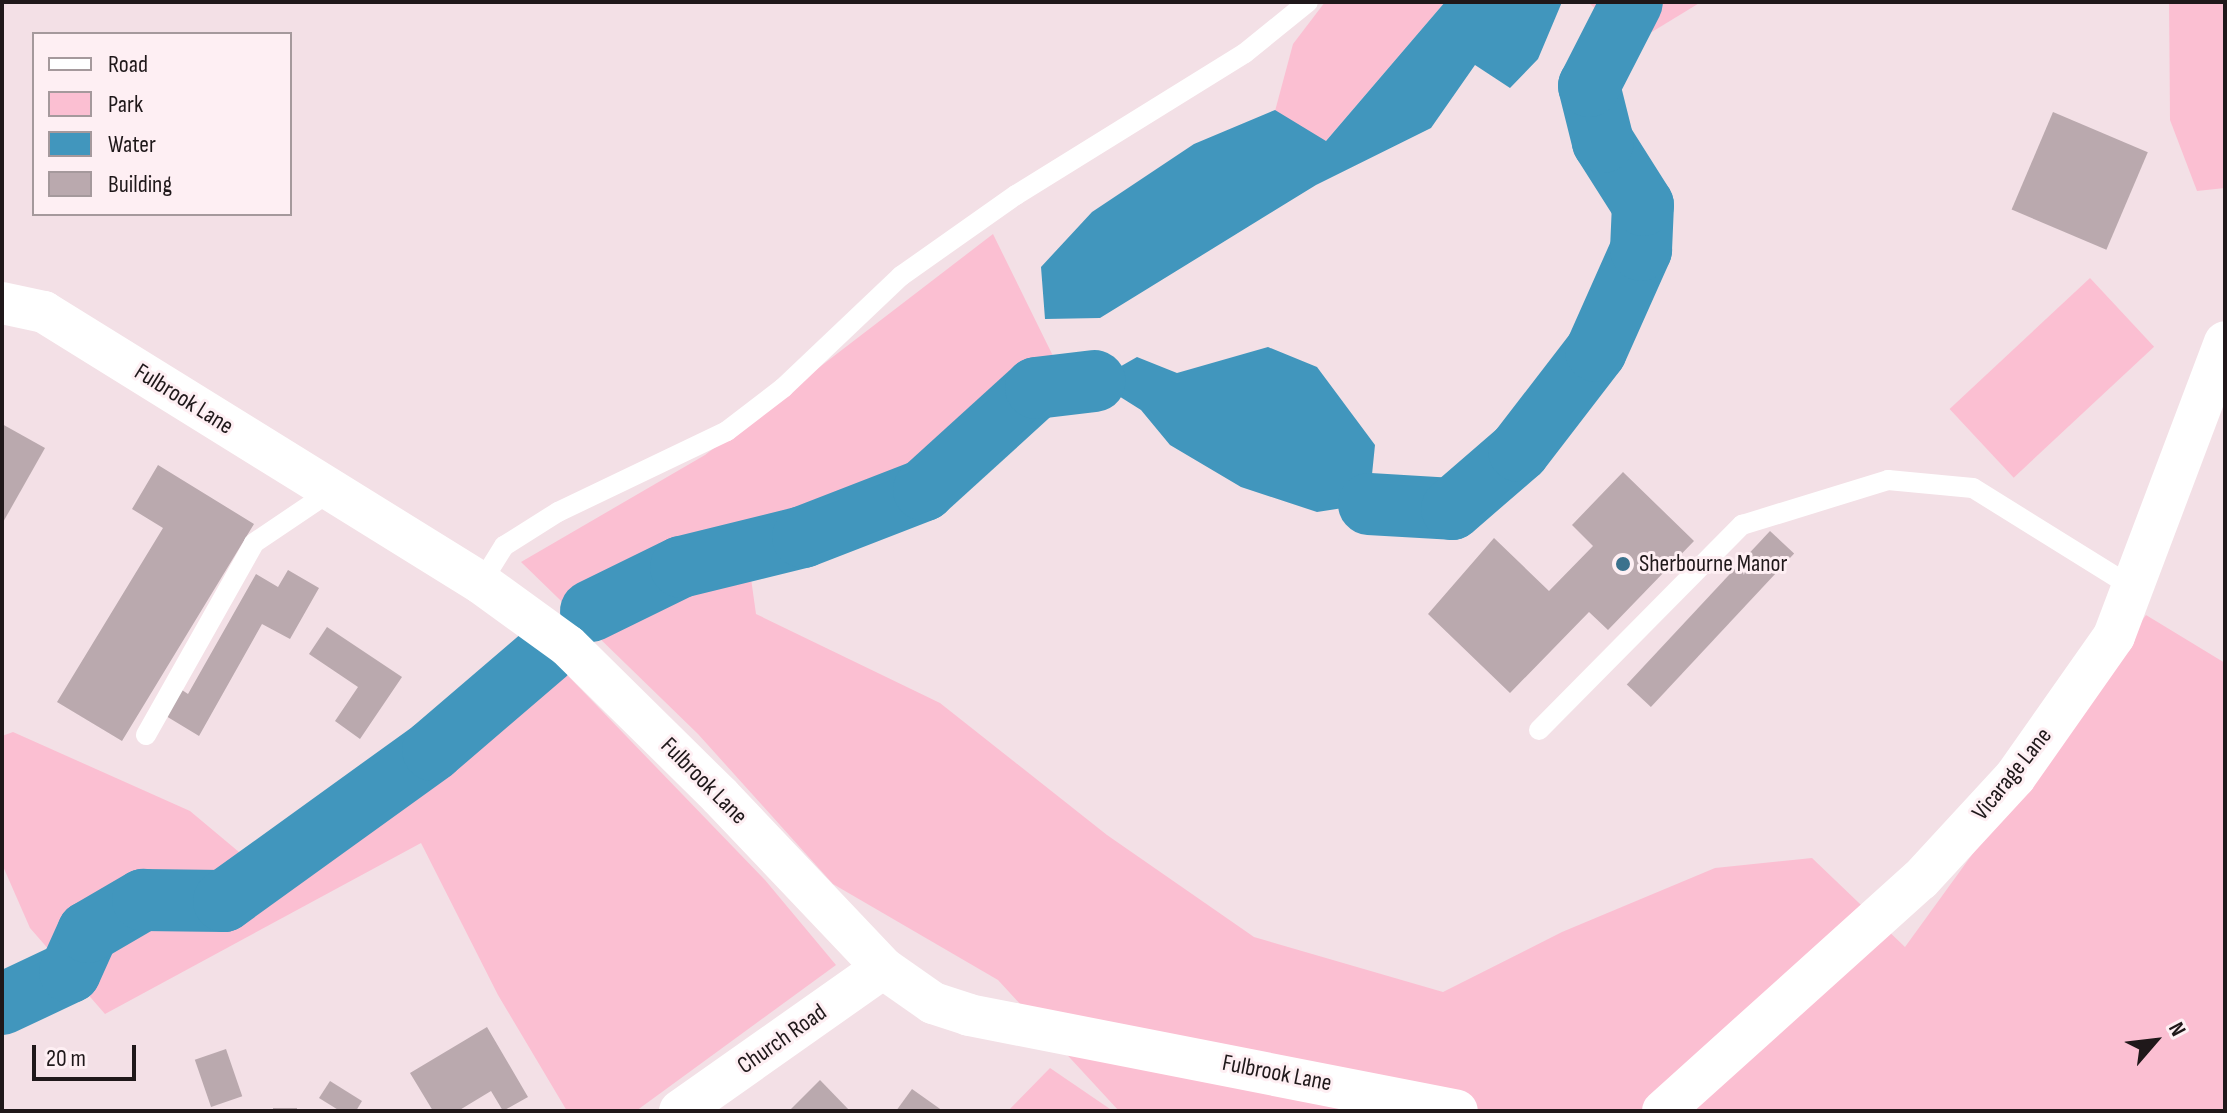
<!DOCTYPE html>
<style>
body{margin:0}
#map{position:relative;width:2227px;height:1113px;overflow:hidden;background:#f3e0e6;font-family:"Sofia Sans Condensed",sans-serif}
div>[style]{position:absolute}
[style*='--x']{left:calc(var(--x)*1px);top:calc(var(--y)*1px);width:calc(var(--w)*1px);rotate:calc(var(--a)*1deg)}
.green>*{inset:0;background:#fbbfd2;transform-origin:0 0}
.water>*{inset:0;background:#4196bd}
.river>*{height:62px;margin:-31px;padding:0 31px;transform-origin:31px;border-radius:31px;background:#4196bd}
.building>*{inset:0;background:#baa9ae;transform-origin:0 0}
.service>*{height:20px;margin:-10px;padding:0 10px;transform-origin:10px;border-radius:10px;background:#fff}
.minor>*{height:42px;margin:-21px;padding:0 21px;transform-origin:21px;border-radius:21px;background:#fff}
.dots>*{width:22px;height:22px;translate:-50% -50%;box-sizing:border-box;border:4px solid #feeff3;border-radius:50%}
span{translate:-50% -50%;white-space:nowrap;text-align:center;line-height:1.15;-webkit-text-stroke:6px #feeff3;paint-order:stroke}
.street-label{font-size:24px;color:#1f181a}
.poi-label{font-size:24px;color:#1f181a}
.left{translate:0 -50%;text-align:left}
.frame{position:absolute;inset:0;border:4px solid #1f181a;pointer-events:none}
.legend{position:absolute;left:32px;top:32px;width:260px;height:184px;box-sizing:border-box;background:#feeff3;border:2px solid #a5999c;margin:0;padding:10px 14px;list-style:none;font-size:24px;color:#1f181a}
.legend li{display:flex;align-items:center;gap:16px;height:40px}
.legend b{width:40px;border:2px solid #a5999c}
.north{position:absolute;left:2115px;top:1001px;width:80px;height:80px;-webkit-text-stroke:6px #feeff3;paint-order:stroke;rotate:62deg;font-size:22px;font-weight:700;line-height:32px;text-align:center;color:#1f181a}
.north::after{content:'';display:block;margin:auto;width:28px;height:36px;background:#1f181a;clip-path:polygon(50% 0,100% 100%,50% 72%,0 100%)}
.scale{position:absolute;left:32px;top:1045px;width:104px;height:36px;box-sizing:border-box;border:4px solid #1f181a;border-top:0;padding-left:10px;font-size:24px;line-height:28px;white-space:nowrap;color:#1f181a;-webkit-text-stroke:6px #feeff3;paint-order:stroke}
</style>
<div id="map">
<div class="green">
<i style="clip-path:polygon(1325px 2px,1445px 2px,1325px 142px,1275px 111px,1293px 44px)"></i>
<i style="clip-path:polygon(1588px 2px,1701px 2px,1642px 38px,1616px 28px)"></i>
<i style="clip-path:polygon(2169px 2px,2225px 2px,2225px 188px,2197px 191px,2170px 120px)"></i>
<i style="clip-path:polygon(993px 234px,1053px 356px,1013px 410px,924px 490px,803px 537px,747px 550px,756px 614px,940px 703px,1107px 835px,1254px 937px,1443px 992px,1562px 932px,1715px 868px,1812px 858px,1905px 947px,2146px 615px,2225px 663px,2225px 1111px,1119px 1111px,998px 980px,833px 884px,698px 734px,521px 562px,705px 455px)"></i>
<i style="left:2090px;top:278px;width:94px;height:192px;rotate:47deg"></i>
<i style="clip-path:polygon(546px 653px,765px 880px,836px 965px,636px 1111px,567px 1111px,498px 995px,421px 843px,105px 1014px,30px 928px,2px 864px,2px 736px,13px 732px,190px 811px,263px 872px,433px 750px)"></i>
<i style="clip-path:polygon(1050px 1068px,1113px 1111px,1008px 1111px)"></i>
</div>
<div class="water">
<i style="clip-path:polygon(1445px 2px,1562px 2px,1538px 59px,1510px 88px,1475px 65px,1431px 128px,1316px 185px,1100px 318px,1045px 319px,1041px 267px,1092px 212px,1194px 144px,1275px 110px,1326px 141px)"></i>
<i style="clip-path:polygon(1268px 347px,1317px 367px,1375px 445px,1369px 504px,1317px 512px,1241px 487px,1170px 445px,1141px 410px,1095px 381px,1137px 357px,1177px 373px)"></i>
</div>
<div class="river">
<i style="--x:1369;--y:504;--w:83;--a:3.4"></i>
<i style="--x:1452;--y:509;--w:89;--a:-40.9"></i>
<i style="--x:1519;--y:451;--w:126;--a:-52.4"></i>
<i style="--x:1596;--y:351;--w:111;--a:-66"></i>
<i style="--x:1641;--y:250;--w:45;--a:-87.5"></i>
<i style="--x:1643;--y:205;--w:75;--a:-122.4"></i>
<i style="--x:1603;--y:142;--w:58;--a:-104"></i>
<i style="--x:1589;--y:86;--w:94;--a:-62.9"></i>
<i style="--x:591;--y:611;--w:100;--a:-26.1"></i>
<i style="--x:681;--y:567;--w:126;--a:-13.8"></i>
<i style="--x:803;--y:537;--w:130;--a:-21.2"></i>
<i style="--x:924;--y:490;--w:151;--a:-42.3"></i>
<i style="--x:1036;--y:388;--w:59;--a:-6.8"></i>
<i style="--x:2;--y:1004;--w:75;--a:-25.2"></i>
<i style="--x:70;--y:972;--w:44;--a:-65.8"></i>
<i style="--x:88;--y:932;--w:64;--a:-30.2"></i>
<i style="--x:143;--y:900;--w:81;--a:0.7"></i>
<i style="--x:224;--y:901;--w:258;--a:-35.8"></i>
<i style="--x:433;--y:750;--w:149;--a:-40.6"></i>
</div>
<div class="building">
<i style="left:2053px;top:112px;width:103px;height:106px;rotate:23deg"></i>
<i style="clip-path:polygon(2px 424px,45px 448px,2px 524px)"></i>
<i style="clip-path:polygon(158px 465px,254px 524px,122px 741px,57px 702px,163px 528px,132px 509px)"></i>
<i style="clip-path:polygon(1623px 472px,1694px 541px,1608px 630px,1589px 612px,1510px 693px,1428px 614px,1494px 538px,1549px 591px,1593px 546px,1572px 525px)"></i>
<i style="left:1770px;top:531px;width:33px;height:210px;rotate:43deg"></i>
<i style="clip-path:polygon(288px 570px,319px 588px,290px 639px,262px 624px,199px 736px,161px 713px,176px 686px,188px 694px,256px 574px,278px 587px)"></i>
<i style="clip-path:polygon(327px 627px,402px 677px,360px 739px,335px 721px,358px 687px,309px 654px)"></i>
<i style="clip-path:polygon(487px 1027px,528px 1097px,503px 1111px,491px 1091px,458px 1111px,433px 1111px,410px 1073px)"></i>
<i style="left:226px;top:1049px;width:50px;height:33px;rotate:71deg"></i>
<i style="clip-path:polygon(820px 1080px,850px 1111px,789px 1111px)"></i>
<i style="clip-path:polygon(330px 1081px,362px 1101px,356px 1111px,340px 1111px,319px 1098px)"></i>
<i style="clip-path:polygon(912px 1089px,943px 1111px,896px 1111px)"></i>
<i style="left:273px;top:1108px;width:24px;height:3px"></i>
</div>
<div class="service">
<i style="--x:481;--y:583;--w:44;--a:-58.1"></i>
<i style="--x:504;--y:546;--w:64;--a:-32.2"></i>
<i style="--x:558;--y:512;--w:187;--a:-25.6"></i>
<i style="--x:727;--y:431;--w:71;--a:-37.5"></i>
<i style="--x:783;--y:388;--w:163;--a:-43.5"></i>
<i style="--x:901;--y:276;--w:141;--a:-35.2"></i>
<i style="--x:1016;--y:195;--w:269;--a:-31.8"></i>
<i style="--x:1245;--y:53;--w:81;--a:-39"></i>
<i style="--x:1539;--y:730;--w:289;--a:-45.3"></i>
<i style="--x:1742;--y:525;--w:153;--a:-17.1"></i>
<i style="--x:1888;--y:480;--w:85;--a:5.4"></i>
<i style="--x:1973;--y:488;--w:187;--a:31.9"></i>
<i style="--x:146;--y:735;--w:220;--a:-60.6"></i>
<i style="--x:254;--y:543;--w:93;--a:-34"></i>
</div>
<div class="minor">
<i style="--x:2;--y:303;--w:43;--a:12.1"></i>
<i style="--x:44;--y:312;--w:514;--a:31.8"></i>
<i style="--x:481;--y:583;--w:107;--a:35.9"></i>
<i style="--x:568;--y:646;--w:214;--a:44.6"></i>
<i style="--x:720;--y:796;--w:237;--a:46.5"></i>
<i style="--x:883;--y:968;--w:61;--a:35"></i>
<i style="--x:933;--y:1003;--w:38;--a:18"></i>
<i style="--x:969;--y:1015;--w:497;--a:11.1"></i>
<i style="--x:680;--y:1111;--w:248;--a:-35.2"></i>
<i style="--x:1663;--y:1111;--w:346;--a:-42"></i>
<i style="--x:1920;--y:880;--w:140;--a:-47.3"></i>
<i style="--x:2015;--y:777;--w:172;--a:-54.9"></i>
<i style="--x:2114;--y:636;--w:314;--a:-69.3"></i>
</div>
<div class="dots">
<i style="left:1623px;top:564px;background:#3b728d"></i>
</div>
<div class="street-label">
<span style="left:184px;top:399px;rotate:32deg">Fulbrook Lane</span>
<span style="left:2012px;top:774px;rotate:-51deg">Vicarage Lane</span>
<span style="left:704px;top:781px;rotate:45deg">Fulbrook Lane</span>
<span style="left:782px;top:1039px;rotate:-35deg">Church Road</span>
<span style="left:1277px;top:1073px;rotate:11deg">Fulbrook Lane</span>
</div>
<div class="poi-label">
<span class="left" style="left:1639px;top:564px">Sherbourne Manor</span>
</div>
<div class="frame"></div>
<ul class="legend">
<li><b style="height:10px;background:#fff"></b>Road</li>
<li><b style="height:22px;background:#fbbfd2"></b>Park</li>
<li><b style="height:22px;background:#4196bd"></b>Water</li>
<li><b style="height:22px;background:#baa9ae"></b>Building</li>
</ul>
<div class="north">N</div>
<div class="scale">20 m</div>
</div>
